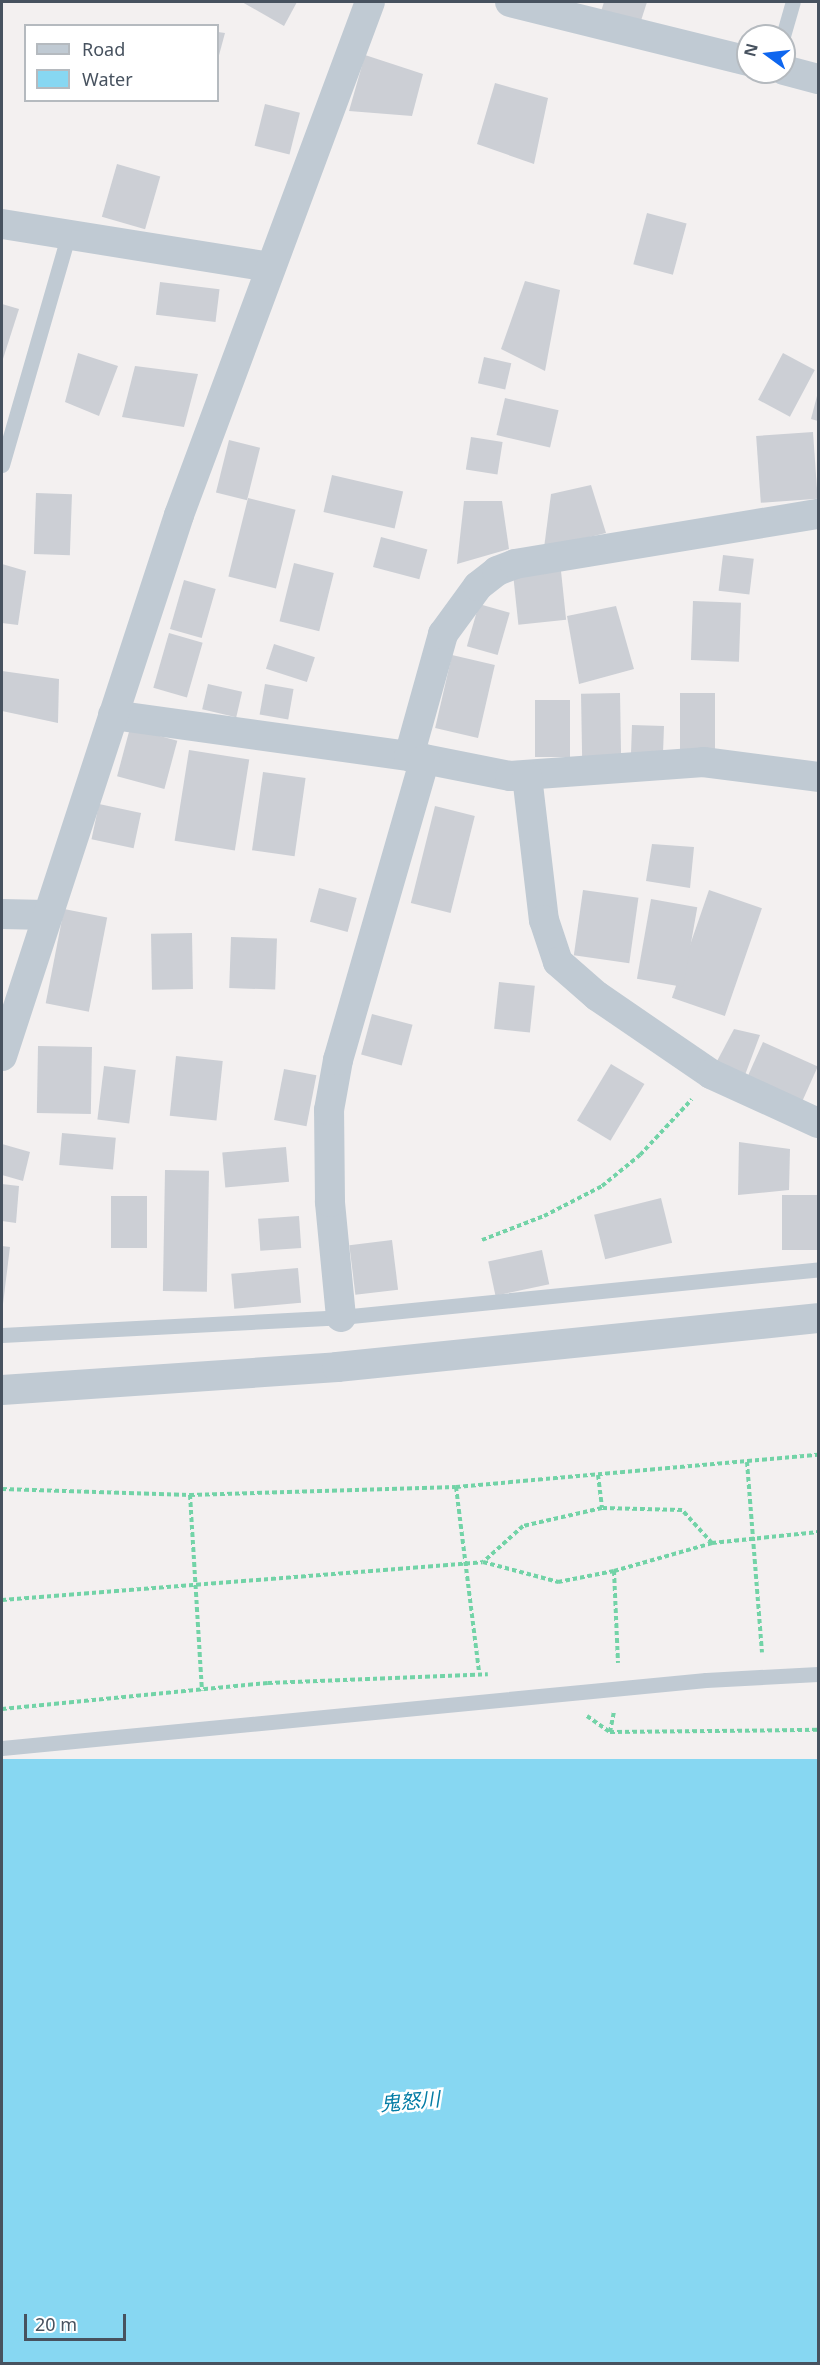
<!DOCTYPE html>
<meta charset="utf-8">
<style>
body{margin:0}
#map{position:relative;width:820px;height:2365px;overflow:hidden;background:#f3f0f0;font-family:"Noto Sans","Noto Sans JP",sans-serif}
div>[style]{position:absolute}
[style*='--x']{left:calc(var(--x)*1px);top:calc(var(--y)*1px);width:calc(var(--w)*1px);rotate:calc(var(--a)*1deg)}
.water>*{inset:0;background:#87d7f2;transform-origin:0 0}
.building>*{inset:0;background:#cccfd5;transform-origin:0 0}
.path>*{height:4px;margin-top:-2px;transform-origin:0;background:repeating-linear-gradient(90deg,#72d3a7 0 4.5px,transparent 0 7.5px)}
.lane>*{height:15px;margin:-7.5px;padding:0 7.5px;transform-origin:7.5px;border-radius:7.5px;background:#c0cad3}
.street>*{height:30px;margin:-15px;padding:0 15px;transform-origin:15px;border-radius:15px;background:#c0cad3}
span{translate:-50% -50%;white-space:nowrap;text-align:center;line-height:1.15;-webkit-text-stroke:5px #fff;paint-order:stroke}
.water-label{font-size:20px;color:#047ca5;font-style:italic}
.frame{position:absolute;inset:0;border:3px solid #47525f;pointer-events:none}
.legend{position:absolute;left:24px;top:24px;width:195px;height:78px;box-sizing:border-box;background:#fff;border:2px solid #b5babf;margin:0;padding:8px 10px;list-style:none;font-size:18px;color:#47525f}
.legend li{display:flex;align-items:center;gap:12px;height:30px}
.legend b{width:30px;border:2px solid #b5babf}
.north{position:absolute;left:736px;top:24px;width:60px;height:60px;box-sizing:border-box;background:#fff;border:2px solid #b5babf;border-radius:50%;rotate:285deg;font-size:16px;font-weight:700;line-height:24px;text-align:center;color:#47525f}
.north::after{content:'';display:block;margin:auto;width:21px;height:27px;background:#0e66ef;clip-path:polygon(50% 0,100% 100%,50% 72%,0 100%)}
.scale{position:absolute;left:24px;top:2314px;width:102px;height:27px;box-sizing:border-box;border:3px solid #47525f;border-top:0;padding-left:8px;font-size:18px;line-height:21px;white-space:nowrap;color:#47525f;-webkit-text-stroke:4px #fff;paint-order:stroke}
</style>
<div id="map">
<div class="water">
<i style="left:818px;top:1759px;width:604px;height:819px;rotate:90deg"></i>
</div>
<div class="building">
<i style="clip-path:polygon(242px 2px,297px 2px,284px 26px)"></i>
<i style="clip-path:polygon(604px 2px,647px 2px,638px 30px,599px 18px)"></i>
<i style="clip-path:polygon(218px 32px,225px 33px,218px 59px)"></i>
<i style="clip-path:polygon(365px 55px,423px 74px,412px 116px,349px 111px)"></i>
<i style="clip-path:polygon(495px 83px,548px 98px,534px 164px,477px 144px)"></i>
<i style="left:265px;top:104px;width:36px;height:43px;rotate:14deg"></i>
<i style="left:117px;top:164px;width:45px;height:55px;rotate:16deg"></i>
<i style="left:647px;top:213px;width:41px;height:53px;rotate:15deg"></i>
<i style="clip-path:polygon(525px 281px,560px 290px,545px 371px,501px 349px)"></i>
<i style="left:160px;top:282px;width:60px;height:33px;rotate:7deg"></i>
<i style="clip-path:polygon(2px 304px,19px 309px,2px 362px)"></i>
<i style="clip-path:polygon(78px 353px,118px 366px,99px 416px,65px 402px)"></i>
<i style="left:783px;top:353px;width:36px;height:53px;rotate:28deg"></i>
<i style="left:484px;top:357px;width:28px;height:27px;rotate:13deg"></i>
<i style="clip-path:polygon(135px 366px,198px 374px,184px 427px,122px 417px)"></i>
<i style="clip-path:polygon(818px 392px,818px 421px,811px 419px)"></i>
<i style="left:505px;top:398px;width:55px;height:38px;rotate:13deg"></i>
<i style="left:813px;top:432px;width:67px;height:57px;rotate:86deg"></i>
<i style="left:471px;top:437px;width:32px;height:33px;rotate:9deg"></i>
<i style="left:229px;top:440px;width:32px;height:54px;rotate:14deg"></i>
<i style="left:332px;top:475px;width:73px;height:38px;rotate:13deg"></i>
<i style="clip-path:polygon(591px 485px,606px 533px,544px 548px,551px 494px)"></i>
<i style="left:36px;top:493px;width:36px;height:61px;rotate:2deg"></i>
<i style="left:248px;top:498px;width:49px;height:81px;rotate:14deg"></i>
<i style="clip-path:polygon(464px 501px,502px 501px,509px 549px,457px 564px)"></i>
<i style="left:381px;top:537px;width:48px;height:31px;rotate:15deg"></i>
<i style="left:723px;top:555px;width:31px;height:36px;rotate:7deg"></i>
<i style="left:294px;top:563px;width:41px;height:60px;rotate:14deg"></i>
<i style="clip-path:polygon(2px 564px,26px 571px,18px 625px,2px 623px)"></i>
<i style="left:561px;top:571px;width:49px;height:48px;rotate:84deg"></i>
<i style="left:184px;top:580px;width:33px;height:51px;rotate:16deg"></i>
<i style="left:693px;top:601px;width:48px;height:59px;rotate:2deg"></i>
<i style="left:479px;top:604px;width:32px;height:44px;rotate:16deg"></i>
<i style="clip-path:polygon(616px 606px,634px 669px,579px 684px,567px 616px)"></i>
<i style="left:169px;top:633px;width:35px;height:57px;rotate:16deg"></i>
<i style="left:274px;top:644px;width:43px;height:26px;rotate:18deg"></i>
<i style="left:452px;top:655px;width:44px;height:75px;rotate:13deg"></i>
<i style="clip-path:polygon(2px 671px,59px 679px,58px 723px,2px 711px)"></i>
<i style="left:208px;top:684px;width:35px;height:26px;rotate:13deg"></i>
<i style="left:265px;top:684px;width:29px;height:31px;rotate:10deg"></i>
<i style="left:620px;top:693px;width:63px;height:39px;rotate:89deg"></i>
<i style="left:680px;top:693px;width:35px;height:64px"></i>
<i style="left:535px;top:700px;width:35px;height:57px"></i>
<i style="left:632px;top:725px;width:32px;height:33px;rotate:2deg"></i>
<i style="left:130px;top:728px;width:49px;height:50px;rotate:15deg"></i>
<i style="left:189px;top:750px;width:61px;height:92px;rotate:9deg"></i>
<i style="left:263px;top:772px;width:43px;height:79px;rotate:8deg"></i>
<i style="left:99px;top:804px;width:43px;height:36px;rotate:12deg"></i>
<i style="left:435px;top:806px;width:41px;height:100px;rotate:14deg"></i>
<i style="clip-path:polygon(652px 844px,694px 847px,690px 888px,646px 881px)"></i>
<i style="left:319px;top:888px;width:39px;height:35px;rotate:15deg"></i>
<i style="left:583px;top:890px;width:56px;height:66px;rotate:8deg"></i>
<i style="left:709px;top:890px;width:56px;height:114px;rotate:19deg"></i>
<i style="left:651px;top:899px;width:47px;height:81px;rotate:10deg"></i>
<i style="left:64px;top:909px;width:44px;height:96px;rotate:11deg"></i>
<i style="left:192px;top:933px;width:56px;height:41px;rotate:89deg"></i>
<i style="left:231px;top:937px;width:46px;height:51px;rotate:2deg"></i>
<i style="left:499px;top:982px;width:36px;height:47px;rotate:6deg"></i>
<i style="left:372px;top:1014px;width:42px;height:42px;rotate:15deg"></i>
<i style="clip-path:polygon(734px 1029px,760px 1035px,745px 1075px,716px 1063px)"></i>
<i style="left:763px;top:1042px;width:60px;height:41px;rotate:24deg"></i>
<i style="left:38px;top:1046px;width:54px;height:67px;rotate:1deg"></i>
<i style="left:176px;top:1056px;width:47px;height:60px;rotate:6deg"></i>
<i style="left:611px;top:1064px;width:39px;height:66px;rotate:31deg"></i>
<i style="left:104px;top:1066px;width:32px;height:54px;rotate:7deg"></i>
<i style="left:284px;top:1069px;width:33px;height:52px;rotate:11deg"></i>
<i style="left:62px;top:1133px;width:54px;height:32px;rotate:5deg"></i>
<i style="clip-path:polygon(739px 1142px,790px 1149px,789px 1190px,738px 1195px)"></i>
<i style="clip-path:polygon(2px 1144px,30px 1152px,23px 1181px,2px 1175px)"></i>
<i style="left:286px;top:1147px;width:35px;height:64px;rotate:85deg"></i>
<i style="left:165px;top:1170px;width:44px;height:121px;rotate:1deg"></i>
<i style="clip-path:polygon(2px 1184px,19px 1186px,16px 1223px,2px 1221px)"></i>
<i style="left:782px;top:1195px;width:36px;height:55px"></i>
<i style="left:111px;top:1196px;width:36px;height:52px"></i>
<i style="left:661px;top:1198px;width:46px;height:69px;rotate:76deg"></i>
<i style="left:299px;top:1216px;width:32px;height:41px;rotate:86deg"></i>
<i style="left:392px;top:1240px;width:50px;height:43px;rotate:83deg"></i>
<i style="clip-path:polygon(2px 1246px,10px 1247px,3px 1304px,2px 1304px)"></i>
<i style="left:542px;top:1250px;width:35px;height:55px;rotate:78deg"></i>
<i style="left:298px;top:1268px;width:35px;height:67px;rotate:85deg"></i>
</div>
<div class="path">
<i style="--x:482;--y:1240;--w:66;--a:-21.2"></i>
<i style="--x:544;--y:1216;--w:65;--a:-27.3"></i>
<i style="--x:602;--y:1186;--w:49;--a:-39.2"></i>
<i style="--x:640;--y:1155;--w:76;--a:-47.1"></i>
<i style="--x:747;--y:1462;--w:191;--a:85.5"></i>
<i style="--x:598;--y:1475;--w:33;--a:83"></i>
<i style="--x:456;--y:1487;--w:186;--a:82.9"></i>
<i style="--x:2;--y:1489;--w:188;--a:1.8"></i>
<i style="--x:190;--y:1495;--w:266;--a:-1.7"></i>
<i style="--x:456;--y:1487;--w:363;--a:-5.1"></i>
<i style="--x:190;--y:1495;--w:196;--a:86.5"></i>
<i style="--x:712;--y:1543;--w:45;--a:-132.3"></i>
<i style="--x:682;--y:1510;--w:80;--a:-178.6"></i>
<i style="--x:602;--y:1508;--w:81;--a:167.2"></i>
<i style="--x:523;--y:1526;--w:54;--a:138"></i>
<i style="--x:483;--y:1562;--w:78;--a:14.9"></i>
<i style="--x:558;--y:1582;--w:57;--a:-11.1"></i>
<i style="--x:614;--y:1571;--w:102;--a:-15.9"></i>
<i style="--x:712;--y:1543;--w:107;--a:-5.9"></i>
<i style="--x:614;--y:1571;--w:92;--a:87.5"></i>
<i style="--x:2;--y:1600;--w:482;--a:-4.5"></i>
<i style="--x:2;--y:1709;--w:267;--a:-5.6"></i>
<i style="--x:268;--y:1683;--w:220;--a:-2.3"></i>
<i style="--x:587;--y:1716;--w:28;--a:35"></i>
<i style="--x:610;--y:1732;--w:208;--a:-0.6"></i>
<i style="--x:610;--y:1732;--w:20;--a:-79"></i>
</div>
<div class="lane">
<i style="--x:783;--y:36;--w:35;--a:-74"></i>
<i style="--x:2;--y:465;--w:241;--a:-73.9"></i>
<i style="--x:2;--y:1335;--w:339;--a:-3"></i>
<i style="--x:341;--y:1317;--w:479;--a:-5.7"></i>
<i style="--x:2;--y:1748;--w:707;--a:-5.52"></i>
<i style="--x:706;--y:1680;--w:112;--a:-3.1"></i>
</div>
<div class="street">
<i style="--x:510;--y:2;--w:245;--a:13.9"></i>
<i style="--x:784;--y:70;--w:35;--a:15"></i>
<i style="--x:2;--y:224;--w:271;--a:9.1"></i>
<i style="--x:113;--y:715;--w:299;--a:7.9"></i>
<i style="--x:409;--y:756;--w:103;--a:11.2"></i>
<i style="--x:510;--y:776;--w:194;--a:-4.1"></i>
<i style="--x:703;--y:762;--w:116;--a:7.4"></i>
<i style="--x:409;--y:756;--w:127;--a:-74.4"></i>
<i style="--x:443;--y:634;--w:59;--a:-53.9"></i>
<i style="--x:478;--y:586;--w:24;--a:-38"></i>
<i style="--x:497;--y:571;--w:19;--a:-21"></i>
<i style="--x:515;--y:564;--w:307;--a:-9.4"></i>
<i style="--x:527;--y:776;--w:145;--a:83.3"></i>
<i style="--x:544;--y:920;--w:44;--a:71.6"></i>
<i style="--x:558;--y:962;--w:52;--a:41.1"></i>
<i style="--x:597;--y:996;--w:138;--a:34.4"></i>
<i style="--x:711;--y:1074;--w:118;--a:24.6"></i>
<i style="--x:2;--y:914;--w:44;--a:1.3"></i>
<i style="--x:2;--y:1056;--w:569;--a:-71.88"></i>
<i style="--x:179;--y:515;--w:547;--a:-69.58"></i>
<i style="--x:341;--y:1317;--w:116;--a:-95.5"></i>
<i style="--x:330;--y:1202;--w:92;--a:-90.6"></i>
<i style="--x:329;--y:1110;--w:51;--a:-79.8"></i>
<i style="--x:338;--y:1060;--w:313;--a:-73.9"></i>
<i style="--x:2;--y:1390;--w:336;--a:-3.9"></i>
<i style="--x:337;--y:1367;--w:483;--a:-5.8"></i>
</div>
<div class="water-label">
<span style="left:410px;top:2101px;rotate:-5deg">鬼怒川</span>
</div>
<div class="frame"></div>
<ul class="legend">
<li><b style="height:8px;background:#c0cad3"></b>Road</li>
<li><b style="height:16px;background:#87d7f2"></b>Water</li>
</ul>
<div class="north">N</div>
<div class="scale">20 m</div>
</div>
